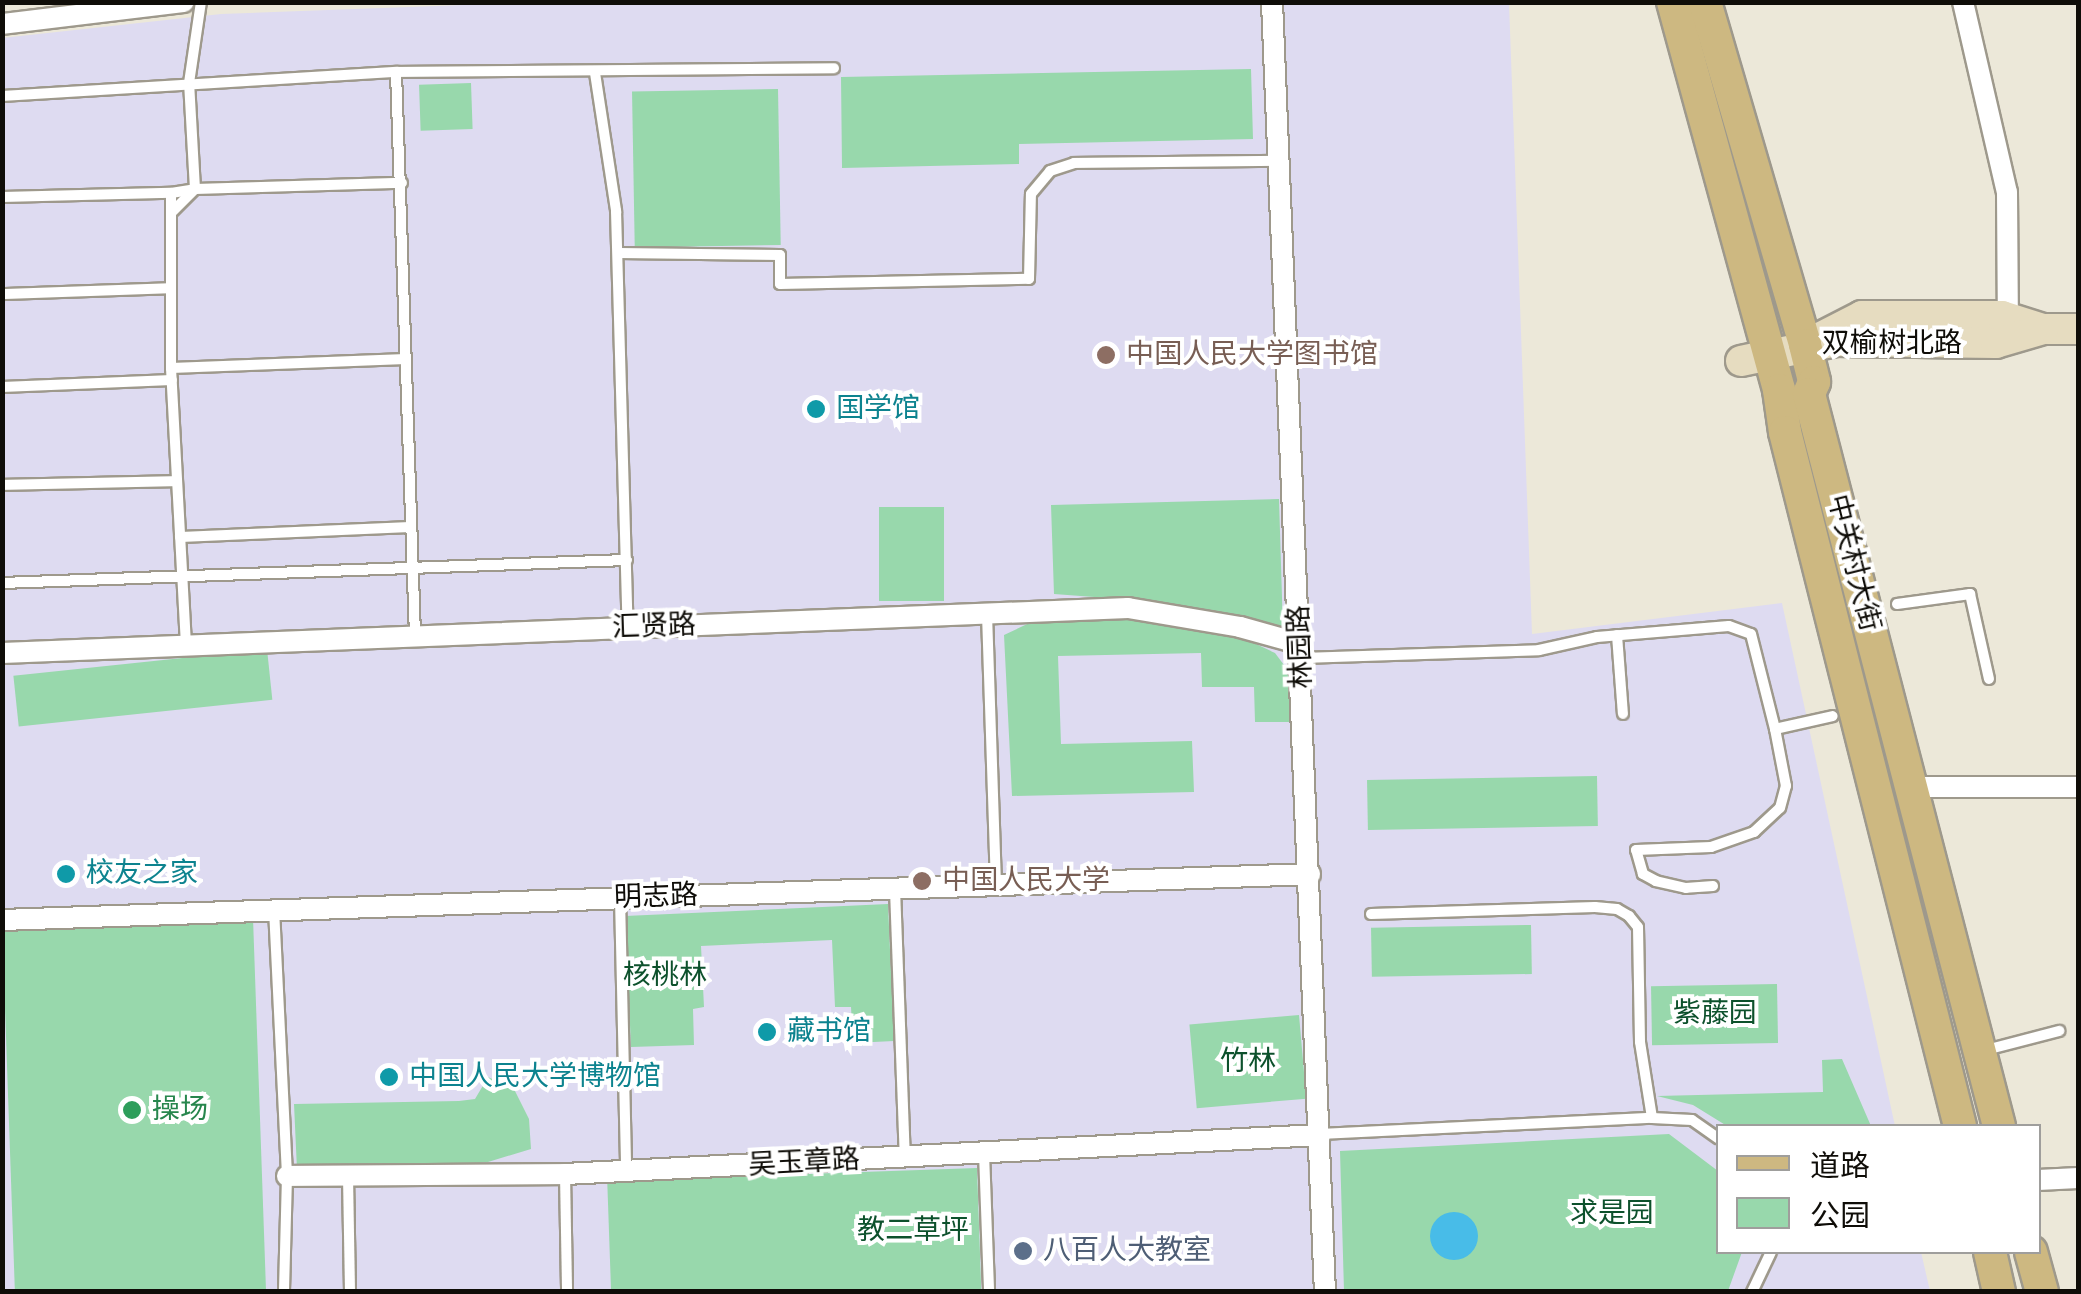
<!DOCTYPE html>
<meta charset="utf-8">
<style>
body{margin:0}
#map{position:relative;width:2081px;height:1294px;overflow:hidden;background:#ece8d9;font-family:"Sofia Sans Condensed","Noto Sans SC",sans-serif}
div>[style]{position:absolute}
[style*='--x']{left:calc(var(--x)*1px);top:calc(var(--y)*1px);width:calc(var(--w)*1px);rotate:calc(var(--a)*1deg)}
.education>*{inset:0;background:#dedbf1}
.green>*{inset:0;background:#98d8ac;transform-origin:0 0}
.water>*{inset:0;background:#48bce8}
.round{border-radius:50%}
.roads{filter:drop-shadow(2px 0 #9e998c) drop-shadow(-2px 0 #9e998c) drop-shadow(0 2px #9e998c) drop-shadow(0 -2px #9e998c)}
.lane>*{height:10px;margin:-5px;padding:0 5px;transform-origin:5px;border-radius:5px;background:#fff}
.street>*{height:20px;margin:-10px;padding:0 10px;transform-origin:10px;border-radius:10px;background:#fff}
.secondary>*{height:30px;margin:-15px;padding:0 15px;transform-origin:15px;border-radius:15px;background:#e6dcc0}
.primary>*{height:32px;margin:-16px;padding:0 16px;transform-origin:16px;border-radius:16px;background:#cdb881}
.dots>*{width:28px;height:28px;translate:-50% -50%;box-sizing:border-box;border:5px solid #fff;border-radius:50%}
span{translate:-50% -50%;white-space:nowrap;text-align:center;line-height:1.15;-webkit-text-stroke:8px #fff;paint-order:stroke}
.street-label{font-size:28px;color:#0f0d08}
.education-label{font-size:28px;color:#785e54}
.left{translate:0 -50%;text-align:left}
.culture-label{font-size:28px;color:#0d838f}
.park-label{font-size:28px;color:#0d512c}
.leisure-label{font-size:28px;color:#27864d}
.service-label{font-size:28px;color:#4e5e75}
.frame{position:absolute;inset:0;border:5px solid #0f0d08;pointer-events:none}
.legend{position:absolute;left:1716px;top:1124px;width:325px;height:130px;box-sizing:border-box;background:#fff;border:2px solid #9f9e9c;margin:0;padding:12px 18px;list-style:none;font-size:30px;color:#0f0d08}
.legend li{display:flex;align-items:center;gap:20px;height:50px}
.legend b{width:50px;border:2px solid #9f9e9c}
</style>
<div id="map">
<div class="education">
<i style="clip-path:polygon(517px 3px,1509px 3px,1532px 634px,1782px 603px,1895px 1126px,1718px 1126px,1718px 1252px,1921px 1252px,1930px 1291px,3px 1291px,2px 38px,221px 14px)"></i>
</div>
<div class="green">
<i style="clip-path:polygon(1251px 69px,1253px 139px,1019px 144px,1019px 164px,842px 168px,841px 77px)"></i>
<i style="left:471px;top:83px;width:46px;height:52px;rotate:88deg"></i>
<i style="left:778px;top:89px;width:156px;height:146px;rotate:89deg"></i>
<i style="clip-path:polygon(1279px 499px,1283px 630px,1121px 599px,1054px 594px,1051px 505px)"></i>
<i style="left:879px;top:507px;width:65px;height:94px"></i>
<i style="clip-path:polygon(1133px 617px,1222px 628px,1275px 653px,1293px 677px,1291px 722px,1255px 722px,1254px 687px,1202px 687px,1201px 653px,1058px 656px,1061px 744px,1192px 741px,1194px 792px,1012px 796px,1004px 635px,1038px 619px)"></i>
<i style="left:267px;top:649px;width:51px;height:255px;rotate:84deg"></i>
<i style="left:1597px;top:776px;width:50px;height:230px;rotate:89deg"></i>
<i style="clip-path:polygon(888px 904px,894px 1041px,853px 1043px,851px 1007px,835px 1007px,832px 940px,701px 946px,704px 1007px,693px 1009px,694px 1045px,631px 1047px,625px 916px)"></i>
<i style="left:253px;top:918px;width:373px;height:251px;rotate:88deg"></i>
<i style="left:1531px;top:925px;width:49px;height:160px;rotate:89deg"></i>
<i style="left:1777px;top:984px;width:59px;height:126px;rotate:89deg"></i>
<i style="left:1299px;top:1015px;width:84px;height:110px;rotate:85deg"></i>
<i style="clip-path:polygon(1842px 1059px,1871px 1126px,1727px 1126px,1693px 1105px,1657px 1096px,1823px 1092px,1822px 1060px)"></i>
<i style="clip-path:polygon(488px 1077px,514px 1089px,529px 1119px,531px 1149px,488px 1162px,432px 1168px,297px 1170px,294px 1104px,459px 1101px,475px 1099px)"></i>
<i style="clip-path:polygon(1669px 1134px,1718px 1171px,1718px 1252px,1742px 1252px,1728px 1291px,1344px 1291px,1340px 1151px)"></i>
<i style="left:977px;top:1168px;width:123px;height:370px;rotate:88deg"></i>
</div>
<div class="water">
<i class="round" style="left:1430px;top:1212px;width:48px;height:48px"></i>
</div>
<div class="roads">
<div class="lane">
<i style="--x:396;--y:72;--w:564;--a:88.07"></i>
<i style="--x:595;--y:73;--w:140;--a:81.3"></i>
<i style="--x:616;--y:211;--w:417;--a:88.4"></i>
<i style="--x:2;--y:96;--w:395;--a:-3.5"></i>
<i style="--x:396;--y:72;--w:438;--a:-0.5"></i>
<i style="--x:2;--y:197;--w:169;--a:-1.4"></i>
<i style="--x:171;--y:213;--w:34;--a:-45"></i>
<i style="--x:195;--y:189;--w:207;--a:-1.7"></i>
<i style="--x:619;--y:253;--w:161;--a:0.7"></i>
<i style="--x:780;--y:255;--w:29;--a:90"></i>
<i style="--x:780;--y:284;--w:249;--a:-1.2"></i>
<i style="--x:1029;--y:279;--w:85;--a:-88.7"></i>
<i style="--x:1031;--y:194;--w:30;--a:-50"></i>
<i style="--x:1050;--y:171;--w:25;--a:-18"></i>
<i style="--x:1074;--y:163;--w:204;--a:-0.6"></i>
<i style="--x:2;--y:294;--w:169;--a:-2"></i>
<i style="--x:171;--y:368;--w:235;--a:-2.2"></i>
<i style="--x:2;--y:387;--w:170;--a:-2.4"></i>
<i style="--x:2;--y:485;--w:175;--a:-1.3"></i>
<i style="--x:180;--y:537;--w:231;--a:-2.5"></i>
<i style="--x:2;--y:583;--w:625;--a:-2.11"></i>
<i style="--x:1897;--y:604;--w:74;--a:-7.8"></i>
<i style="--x:1970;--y:594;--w:87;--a:77.4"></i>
<i style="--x:987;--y:614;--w:272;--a:88.1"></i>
<i style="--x:1617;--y:635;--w:79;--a:85.7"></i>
<i style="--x:186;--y:645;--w:277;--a:-93.1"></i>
<i style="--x:171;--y:368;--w:175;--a:-90"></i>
<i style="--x:171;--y:193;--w:24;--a:-9"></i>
<i style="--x:195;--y:189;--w:106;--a:-93.2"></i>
<i style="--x:189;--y:83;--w:82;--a:-81.6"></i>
<i style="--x:1302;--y:658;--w:237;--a:-1.9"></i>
<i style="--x:1539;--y:650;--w:59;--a:-12.6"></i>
<i style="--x:1597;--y:637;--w:132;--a:-4.8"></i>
<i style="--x:1729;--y:626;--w:23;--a:20"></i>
<i style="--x:1751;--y:634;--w:98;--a:75.8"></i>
<i style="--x:1775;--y:729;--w:59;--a:-12.6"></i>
<i style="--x:1713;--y:886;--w:27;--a:176"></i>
<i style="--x:1686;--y:888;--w:31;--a:-167"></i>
<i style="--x:1656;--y:881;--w:15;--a:-152"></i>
<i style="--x:1643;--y:874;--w:25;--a:-106"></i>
<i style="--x:1636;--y:850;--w:75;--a:-2.3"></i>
<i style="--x:1711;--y:847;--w:46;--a:-19.2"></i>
<i style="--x:1754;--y:832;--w:35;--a:-43"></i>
<i style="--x:1780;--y:808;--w:23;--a:-75"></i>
<i style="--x:1786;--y:786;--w:58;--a:-100.9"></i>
<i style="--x:895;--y:889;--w:268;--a:87.9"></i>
<i style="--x:620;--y:898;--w:273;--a:88.7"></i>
<i style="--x:274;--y:909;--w:267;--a:87.2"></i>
<i style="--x:287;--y:1176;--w:116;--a:91.5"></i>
<i style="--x:1371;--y:914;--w:224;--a:-1.8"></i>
<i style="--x:1595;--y:907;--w:22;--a:5"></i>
<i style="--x:1617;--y:909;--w:14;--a:30"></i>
<i style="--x:1629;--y:916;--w:14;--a:51"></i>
<i style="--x:1638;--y:927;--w:115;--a:89"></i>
<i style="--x:1640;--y:1042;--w:77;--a:81"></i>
<i style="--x:1982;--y:1051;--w:80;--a:-14.6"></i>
<i style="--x:1320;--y:1134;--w:332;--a:-2.8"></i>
<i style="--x:1652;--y:1118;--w:40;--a:2.9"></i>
<i style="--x:1692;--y:1120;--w:32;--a:35"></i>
<i style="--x:984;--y:1153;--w:139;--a:87.9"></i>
<i style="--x:565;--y:1174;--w:118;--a:89"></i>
<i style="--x:348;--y:1176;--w:116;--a:89"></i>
<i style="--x:1752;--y:1292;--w:44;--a:-64.6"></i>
</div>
<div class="street">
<i style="--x:1272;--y:2;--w:1291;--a:87.65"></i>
<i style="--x:1963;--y:2;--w:195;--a:77"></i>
<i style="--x:2007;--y:192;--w:137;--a:89.6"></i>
<i style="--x:2;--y:24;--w:183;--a:-6.9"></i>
<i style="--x:2;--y:653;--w:1127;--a:-2.29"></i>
<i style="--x:1128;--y:608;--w:114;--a:9.6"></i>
<i style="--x:1240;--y:627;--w:63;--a:15.6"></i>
<i style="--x:1910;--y:787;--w:168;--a:0"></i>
<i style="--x:2;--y:920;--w:1309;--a:-2.01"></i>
<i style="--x:287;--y:1176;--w:278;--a:-0.4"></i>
<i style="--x:565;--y:1174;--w:756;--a:-2.96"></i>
<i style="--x:2038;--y:1180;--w:40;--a:-2.9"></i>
</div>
<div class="secondary">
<i style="--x:1821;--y:337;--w:46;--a:-27.1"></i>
<i style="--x:1862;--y:316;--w:140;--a:0"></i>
<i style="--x:2002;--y:316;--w:43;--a:17.6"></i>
<i style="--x:2043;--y:329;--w:35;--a:0"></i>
<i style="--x:1741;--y:361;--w:97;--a:-11.9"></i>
<i style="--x:1836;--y:341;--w:160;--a:0.7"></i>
<i style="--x:1996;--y:343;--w:49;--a:-16.6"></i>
</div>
<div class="primary">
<i style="--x:1673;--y:2;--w:402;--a:74.7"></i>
<i style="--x:1779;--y:390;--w:42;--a:81.9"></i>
<i style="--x:1785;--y:432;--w:716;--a:75.85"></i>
<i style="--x:1705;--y:2;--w:357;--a:73.7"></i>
<i style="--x:1805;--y:345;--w:38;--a:76"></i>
<i style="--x:1814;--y:382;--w:13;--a:113"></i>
<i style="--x:1809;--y:394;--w:756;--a:75.45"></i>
<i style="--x:1990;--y:1252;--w:41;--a:77.3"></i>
<i style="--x:2031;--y:1252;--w:41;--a:74.6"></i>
</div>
</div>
<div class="dots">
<i style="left:1106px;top:355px;background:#8d6e63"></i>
<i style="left:816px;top:409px;background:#0f9aa8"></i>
<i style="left:66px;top:874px;background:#0f9aa8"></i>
<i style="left:922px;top:881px;background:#8d6e63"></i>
<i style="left:767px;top:1032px;background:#0f9aa8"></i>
<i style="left:389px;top:1077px;background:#0f9aa8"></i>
<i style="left:132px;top:1110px;background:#2e9e5b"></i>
<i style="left:1023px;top:1251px;background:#5c6f8a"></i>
</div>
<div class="street-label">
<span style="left:1892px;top:344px">双榆树北路</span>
<span style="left:1853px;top:563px;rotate:76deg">中关村大街</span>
<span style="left:654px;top:627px;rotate:-2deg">汇贤路</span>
<span style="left:1301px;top:647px;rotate:-92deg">林园路</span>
<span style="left:656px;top:897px;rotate:-2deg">明志路</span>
<span style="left:804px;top:1163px;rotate:-3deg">吴玉章路</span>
</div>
<div class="education-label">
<span class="left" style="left:1126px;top:355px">中国人民大学图书馆</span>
<span class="left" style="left:942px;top:881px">中国人民大学</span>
</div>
<div class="culture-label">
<span class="left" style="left:836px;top:409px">国学馆</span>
<span class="left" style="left:86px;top:874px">校友之家</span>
<span class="left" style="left:787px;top:1032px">藏书馆</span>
<span class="left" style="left:409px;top:1077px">中国人民大学博物馆</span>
</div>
<div class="park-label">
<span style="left:665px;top:976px">核桃林</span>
<span style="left:1715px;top:1014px">紫藤园</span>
<span style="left:1248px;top:1062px">竹林</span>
<span style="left:1612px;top:1214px">求是园</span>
<span style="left:913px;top:1231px">教二草坪</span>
</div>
<div class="leisure-label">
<span class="left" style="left:152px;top:1110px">操场</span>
</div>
<div class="service-label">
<span class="left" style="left:1043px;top:1251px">八百人大教室</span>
</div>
<div class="frame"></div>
<ul class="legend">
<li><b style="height:12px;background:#cdb881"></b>道路</li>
<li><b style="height:28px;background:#98d8ac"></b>公园</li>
</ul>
</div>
